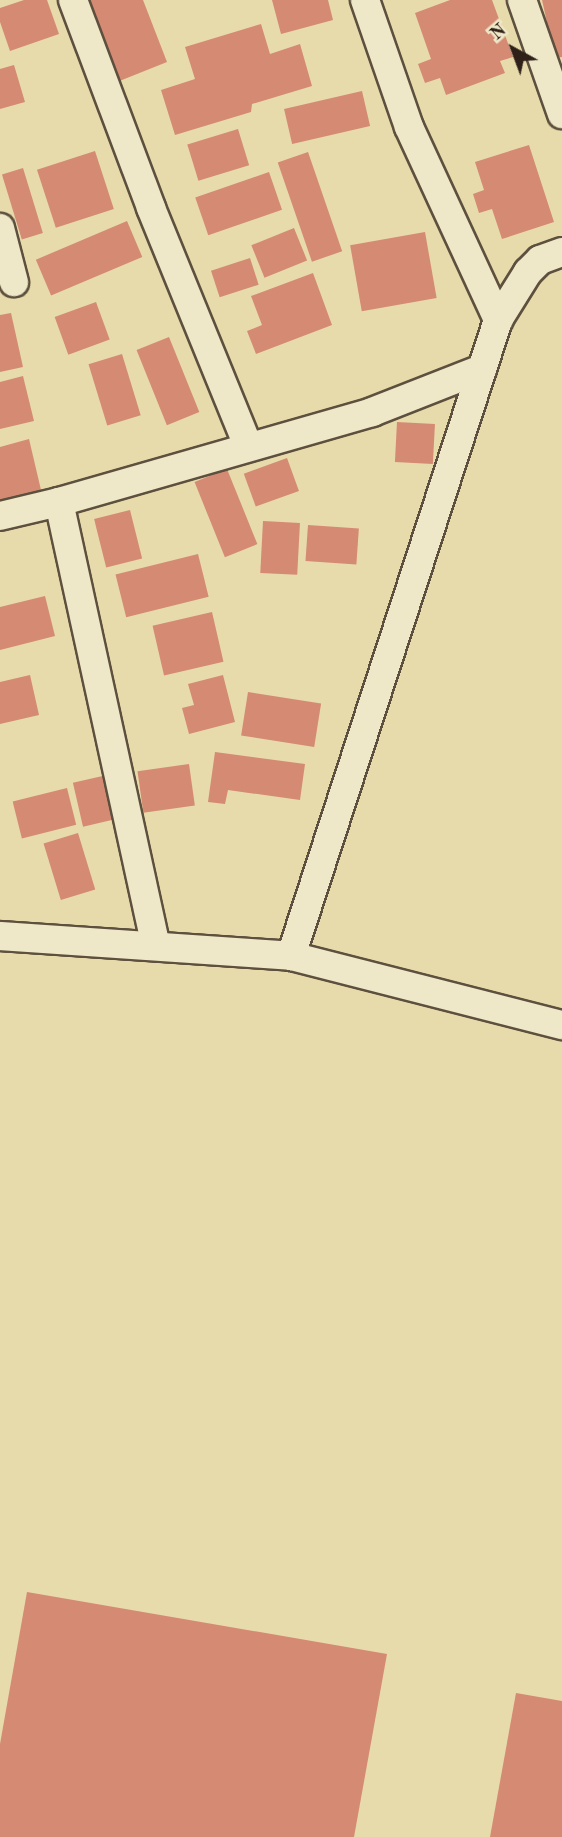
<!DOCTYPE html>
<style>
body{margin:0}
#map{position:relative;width:562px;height:1837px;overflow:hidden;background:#e7dbab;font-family:"Old Standard TT",serif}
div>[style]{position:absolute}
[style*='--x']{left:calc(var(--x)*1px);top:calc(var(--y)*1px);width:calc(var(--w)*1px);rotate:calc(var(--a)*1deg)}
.building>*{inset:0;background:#d58a73;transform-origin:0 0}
.roads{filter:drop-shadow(2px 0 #5d503e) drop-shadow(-2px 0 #5d503e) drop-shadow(0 2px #5d503e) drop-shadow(0 -2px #5d503e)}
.minor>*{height:28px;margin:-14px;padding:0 14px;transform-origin:14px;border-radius:14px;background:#efe8c8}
span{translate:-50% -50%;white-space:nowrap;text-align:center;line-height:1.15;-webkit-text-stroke:6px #efe8c8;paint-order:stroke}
.north{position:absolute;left:478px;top:14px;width:70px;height:70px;-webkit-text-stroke:5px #efe8c8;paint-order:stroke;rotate:319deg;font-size:19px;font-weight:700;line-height:28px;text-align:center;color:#2f2119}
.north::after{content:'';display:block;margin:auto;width:24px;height:32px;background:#2f2119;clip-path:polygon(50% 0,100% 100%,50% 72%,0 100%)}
</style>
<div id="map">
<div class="building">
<i style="clip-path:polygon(24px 0,47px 0,59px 34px,10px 51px,0 22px,0 8px)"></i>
<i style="clip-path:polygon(85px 0,143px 0,167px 62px,117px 82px)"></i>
<i style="clip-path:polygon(272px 0,328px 0,333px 20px,281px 34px)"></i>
<i style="clip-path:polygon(450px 0,492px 0,513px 57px,500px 61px,505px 73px,446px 95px,440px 78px,425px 83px,418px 64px,431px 59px,415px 13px)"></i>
<i style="clip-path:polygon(542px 0,562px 0,562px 57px,555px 58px)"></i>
<i style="clip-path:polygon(261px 24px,270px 54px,300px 44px,312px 86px,252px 104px,251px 112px,175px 135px,161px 90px,195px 79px,185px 47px)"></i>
<i style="clip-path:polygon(14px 65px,25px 102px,0 109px,0 69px)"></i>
<i style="left:362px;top:91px;width:36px;height:80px;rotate:77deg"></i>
<i style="left:238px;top:129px;width:38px;height:53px;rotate:73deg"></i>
<i style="clip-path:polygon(529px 145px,554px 222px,502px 239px,492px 209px,479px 213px,473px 194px,484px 190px,475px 162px)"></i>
<i style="left:95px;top:151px;width:61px;height:61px;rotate:72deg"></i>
<i style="left:308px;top:152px;width:105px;height:32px;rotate:71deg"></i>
<i style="left:23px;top:168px;width:68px;height:22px;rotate:73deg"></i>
<i style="left:269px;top:172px;width:40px;height:78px;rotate:71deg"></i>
<i style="left:127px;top:221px;width:39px;height:99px;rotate:67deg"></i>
<i style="left:294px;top:228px;width:35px;height:46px;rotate:68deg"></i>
<i style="left:425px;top:232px;width:67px;height:76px;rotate:80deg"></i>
<i style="left:250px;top:258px;width:28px;height:41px;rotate:72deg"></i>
<i style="clip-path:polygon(313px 273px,332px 325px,256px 354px,247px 331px,262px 325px,251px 296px)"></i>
<i style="left:96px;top:302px;width:40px;height:44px;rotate:70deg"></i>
<i style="clip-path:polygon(11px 313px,23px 367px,0 372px,0 315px)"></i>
<i style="left:169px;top:337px;width:81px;height:35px;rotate:68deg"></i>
<i style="left:122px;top:354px;width:64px;height:35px;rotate:73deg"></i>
<i style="clip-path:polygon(23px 376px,34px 421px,0 429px,0 382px)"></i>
<i style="left:397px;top:422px;width:38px;height:40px;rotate:3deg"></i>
<i style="clip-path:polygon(29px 439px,41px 490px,0 500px,0 447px)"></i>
<i style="left:287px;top:458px;width:35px;height:46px;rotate:70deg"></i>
<i style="left:227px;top:469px;width:81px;height:35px;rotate:68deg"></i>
<i style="left:130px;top:510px;width:50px;height:37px;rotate:76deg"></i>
<i style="left:263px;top:521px;width:37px;height:52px;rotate:3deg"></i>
<i style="left:308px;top:525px;width:51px;height:36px;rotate:4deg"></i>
<i style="left:198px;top:554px;width:44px;height:85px;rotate:76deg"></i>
<i style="clip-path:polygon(45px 596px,55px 636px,0 650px,0 607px)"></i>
<i style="left:212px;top:612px;width:51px;height:61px;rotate:77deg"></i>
<i style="clip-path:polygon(30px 675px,39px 715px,0 724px,0 682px)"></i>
<i style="clip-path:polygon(223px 675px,235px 722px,189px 734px,182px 708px,194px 705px,188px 684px)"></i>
<i style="left:248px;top:692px;width:74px;height:44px;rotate:9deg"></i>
<i style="clip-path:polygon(215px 752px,305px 764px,300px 800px,228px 790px,225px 804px,208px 802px)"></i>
<i style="left:189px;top:764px;width:42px;height:52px;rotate:82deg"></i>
<i style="left:107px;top:775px;width:45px;height:35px;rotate:77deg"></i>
<i style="left:67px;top:788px;width:38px;height:56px;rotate:76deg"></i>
<i style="left:78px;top:833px;width:59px;height:36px;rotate:73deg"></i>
<i style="clip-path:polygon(27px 1592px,387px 1654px,354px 1837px,0 1837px,0 1744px)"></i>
<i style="clip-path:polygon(516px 1693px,562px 1701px,562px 1837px,490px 1837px)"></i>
</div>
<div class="roads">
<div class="minor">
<i style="--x:73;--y:0;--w:222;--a:69.4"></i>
<i style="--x:151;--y:208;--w:257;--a:67.8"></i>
<i style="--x:365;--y:0;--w:134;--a:70.9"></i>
<i style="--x:409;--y:127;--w:213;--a:65.2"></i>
<i style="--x:522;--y:0;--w:121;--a:70.7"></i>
<i style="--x:0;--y:228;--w:56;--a:75.5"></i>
<i style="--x:59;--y:502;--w:452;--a:77.7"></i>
<i style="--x:0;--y:516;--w:61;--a:-13.3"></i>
<i style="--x:59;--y:502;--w:326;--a:-16"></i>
<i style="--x:372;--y:412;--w:118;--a:-21.4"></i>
<i style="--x:0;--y:936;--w:292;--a:3.9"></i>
<i style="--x:291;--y:956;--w:280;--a:14.3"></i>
<i style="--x:291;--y:956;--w:669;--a:-71.97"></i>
<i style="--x:498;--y:320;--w:57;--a:-58"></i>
<i style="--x:528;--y:272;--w:17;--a:-45"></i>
<i style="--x:540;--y:260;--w:23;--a:-20"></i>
</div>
</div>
<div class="north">N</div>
</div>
